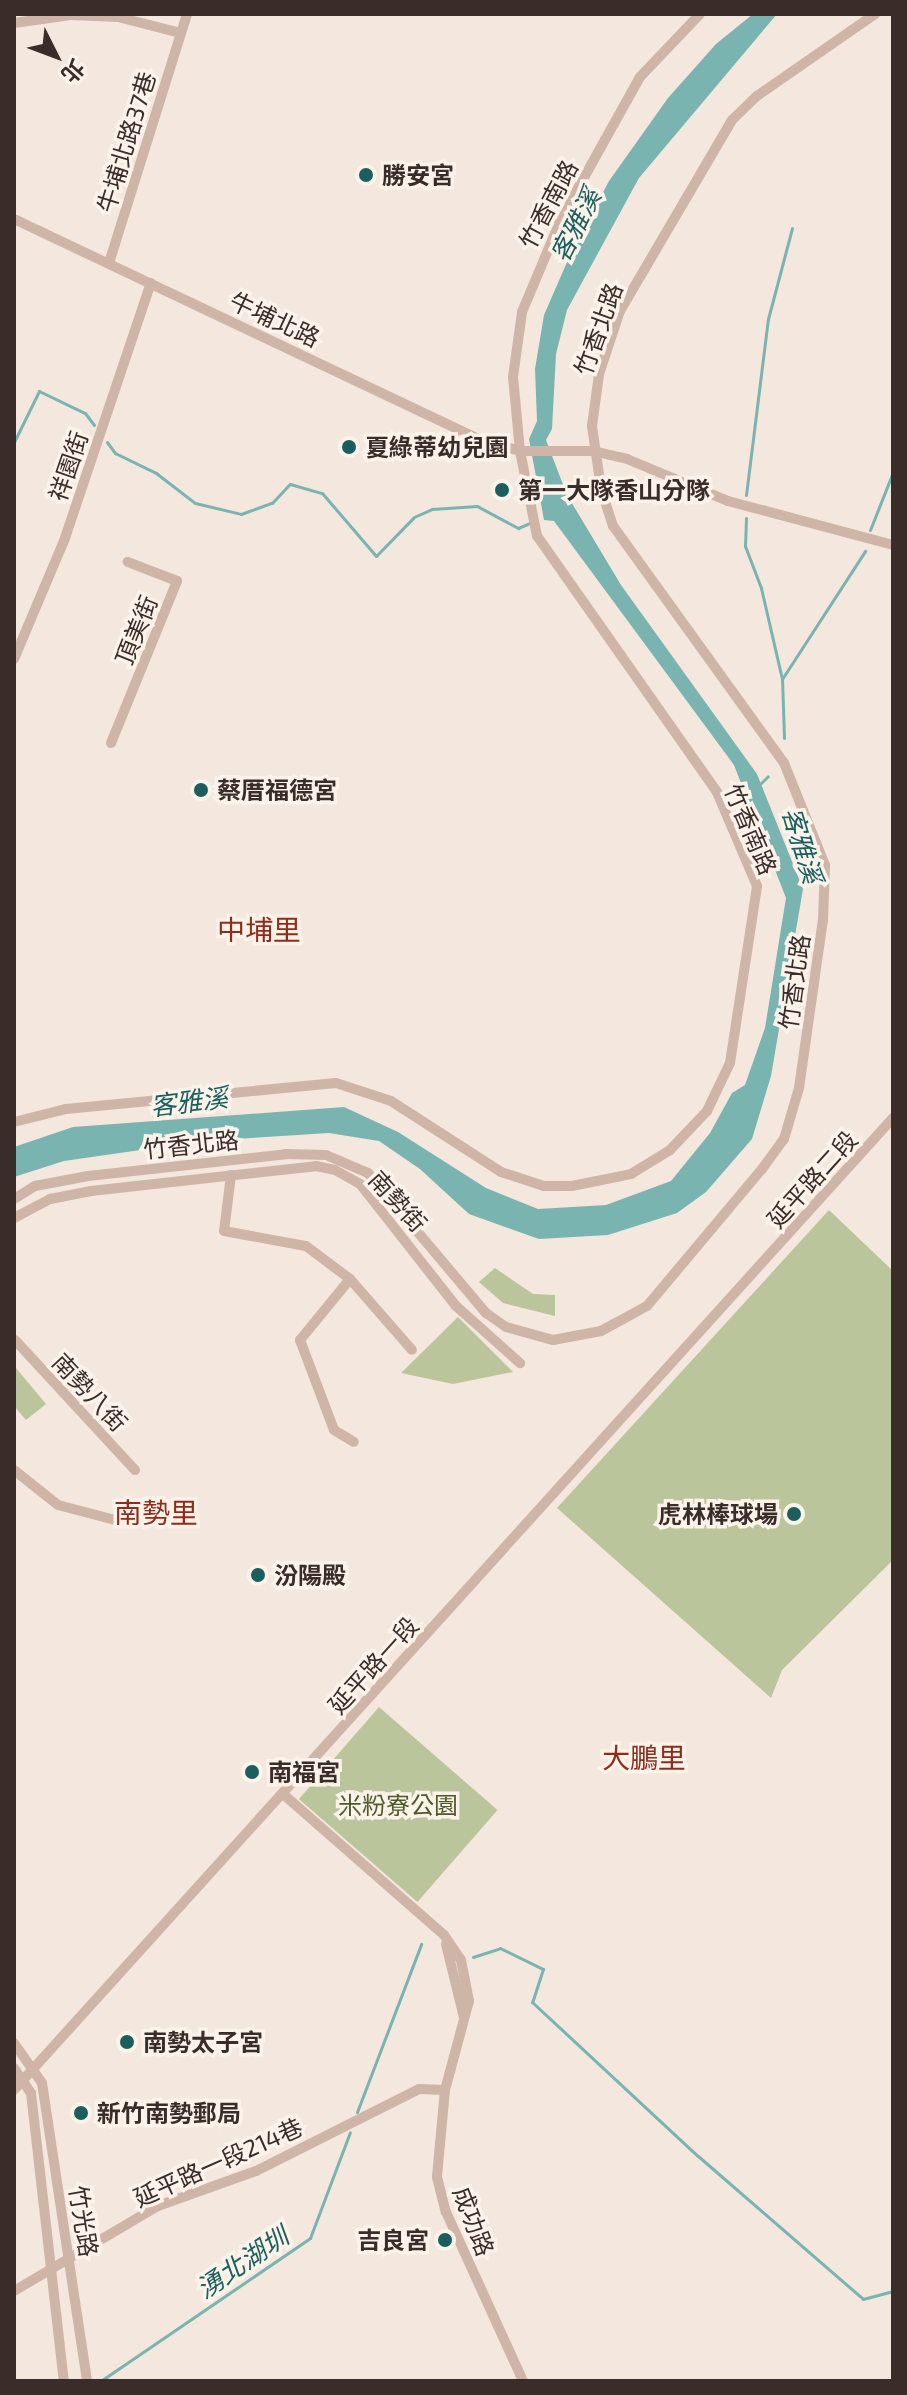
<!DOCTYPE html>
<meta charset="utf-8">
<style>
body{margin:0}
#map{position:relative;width:907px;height:2395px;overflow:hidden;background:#f4e7dd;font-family:"Exo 2","Noto Sans TC",sans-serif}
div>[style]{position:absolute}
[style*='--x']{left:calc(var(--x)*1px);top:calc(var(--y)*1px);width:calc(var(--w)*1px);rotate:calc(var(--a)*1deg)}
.green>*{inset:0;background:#bbc59b;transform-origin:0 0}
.water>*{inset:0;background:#7ab4b1}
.stream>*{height:3px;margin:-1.5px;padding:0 1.5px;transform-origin:1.5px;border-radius:1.5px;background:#7ab4b1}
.minor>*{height:10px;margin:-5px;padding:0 5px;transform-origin:5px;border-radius:5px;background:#ceb5a8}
.dots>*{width:22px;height:22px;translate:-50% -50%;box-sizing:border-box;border:4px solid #fbf2ea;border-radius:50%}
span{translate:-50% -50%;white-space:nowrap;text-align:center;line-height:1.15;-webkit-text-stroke:7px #fbf2ea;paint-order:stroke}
.street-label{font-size:24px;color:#3a2c29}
.poi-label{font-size:24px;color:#3a2c29;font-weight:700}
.left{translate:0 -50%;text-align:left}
.right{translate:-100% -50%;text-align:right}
.park-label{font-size:24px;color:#4d5a2a}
.water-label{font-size:26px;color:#1a5f5d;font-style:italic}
.quarter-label{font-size:28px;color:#8f2c1b}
.frame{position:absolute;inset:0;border:16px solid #3a2c29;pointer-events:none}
.north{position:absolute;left:16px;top:16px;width:80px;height:80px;-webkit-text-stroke:6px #fbf2ea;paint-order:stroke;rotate:132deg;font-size:22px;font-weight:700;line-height:32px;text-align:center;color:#3a2c29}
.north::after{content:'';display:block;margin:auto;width:28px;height:36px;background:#3a2c29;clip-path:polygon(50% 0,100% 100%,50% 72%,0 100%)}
</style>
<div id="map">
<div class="green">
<i style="clip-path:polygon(829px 1210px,893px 1271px,893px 1560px,782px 1670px,771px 1698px,557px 1508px)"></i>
<i style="clip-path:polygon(495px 1268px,533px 1294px,555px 1295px,555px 1316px,503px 1303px,479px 1282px)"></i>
<i style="clip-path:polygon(458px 1317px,513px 1372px,453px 1384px,401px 1373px)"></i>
<i style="clip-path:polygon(16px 1368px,46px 1404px,26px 1420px,14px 1406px)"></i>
<i style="left:379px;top:1707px;width:157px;height:122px;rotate:41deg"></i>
</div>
<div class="water">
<i style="clip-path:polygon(753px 14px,777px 14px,639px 178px,567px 310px,556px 354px,552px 429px,546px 440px,567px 495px,621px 585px,757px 774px,803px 889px,771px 1076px,752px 1139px,706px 1192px,677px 1213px,608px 1235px,539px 1239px,469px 1214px,420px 1169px,379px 1141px,329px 1133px,203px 1141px,64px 1161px,14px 1177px,14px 1147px,73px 1127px,344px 1107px,398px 1132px,486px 1188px,538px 1209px,606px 1205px,671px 1181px,710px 1133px,732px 1093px,745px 1085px,765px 1028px,786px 898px,734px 765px,554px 521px,544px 520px,529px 439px,537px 421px,535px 369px,544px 315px,571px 253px,609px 181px,668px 98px,716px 44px)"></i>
</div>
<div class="stream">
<i style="--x:14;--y:442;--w:57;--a:-63.9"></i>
<i style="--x:39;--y:391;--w:51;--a:25.6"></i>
<i style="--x:85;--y:413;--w:15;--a:53"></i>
<i style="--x:107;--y:442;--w:14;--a:54"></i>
<i style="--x:115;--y:453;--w:46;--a:26"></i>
<i style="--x:156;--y:473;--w:49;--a:37.6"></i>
<i style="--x:195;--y:503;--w:47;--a:13.4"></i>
<i style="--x:241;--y:514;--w:33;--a:-20"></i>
<i style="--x:272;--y:503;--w:26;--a:-47"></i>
<i style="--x:290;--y:484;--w:33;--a:16"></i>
<i style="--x:322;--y:493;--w:83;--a:49.4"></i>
<i style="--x:376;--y:556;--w:54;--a:-45.7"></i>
<i style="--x:414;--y:517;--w:20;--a:-24"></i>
<i style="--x:432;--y:509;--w:45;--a:-3.8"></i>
<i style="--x:477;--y:506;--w:47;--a:28.2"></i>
<i style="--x:518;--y:528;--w:13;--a:-23"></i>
<i style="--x:746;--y:495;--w:177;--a:-82.9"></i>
<i style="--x:768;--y:319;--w:94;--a:-75.2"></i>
<i style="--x:746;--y:518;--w:28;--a:92"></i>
<i style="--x:745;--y:546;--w:45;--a:69.1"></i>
<i style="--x:761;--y:588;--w:93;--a:77"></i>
<i style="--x:870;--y:530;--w:62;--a:-68.4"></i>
<i style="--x:784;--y:738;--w:59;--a:-91.9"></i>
<i style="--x:782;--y:679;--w:153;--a:-57"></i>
<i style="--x:760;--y:784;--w:11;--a:-45"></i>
<i style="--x:473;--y:1957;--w:28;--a:-18"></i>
<i style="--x:500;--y:1948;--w:48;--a:26"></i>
<i style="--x:543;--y:1969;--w:35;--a:108"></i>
<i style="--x:532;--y:2002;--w:226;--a:42.9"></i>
<i style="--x:698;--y:2156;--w:218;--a:40.9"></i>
<i style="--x:863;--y:2299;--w:31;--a:-15"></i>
<i style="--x:357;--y:2112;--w:180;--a:-69.1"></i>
<i style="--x:102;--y:2380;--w:252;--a:-34.3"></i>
<i style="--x:310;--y:2238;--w:113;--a:-69.3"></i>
</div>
<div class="minor">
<i style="--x:14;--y:23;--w:57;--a:-8.1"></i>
<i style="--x:70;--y:15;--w:48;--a:2.4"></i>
<i style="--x:118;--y:17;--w:65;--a:14.3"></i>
<i style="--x:14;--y:219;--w:521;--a:25.34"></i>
<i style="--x:485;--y:442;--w:36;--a:14"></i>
<i style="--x:520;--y:451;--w:73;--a:0"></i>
<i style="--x:593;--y:451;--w:35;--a:13"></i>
<i style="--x:627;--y:459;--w:109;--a:22.6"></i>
<i style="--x:728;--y:501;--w:171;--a:14.9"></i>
<i style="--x:109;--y:263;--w:261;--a:-72.6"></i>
<i style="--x:14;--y:659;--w:131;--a:-67.1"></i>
<i style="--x:65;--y:538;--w:269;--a:-71.4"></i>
<i style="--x:111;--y:743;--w:175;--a:-67.8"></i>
<i style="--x:177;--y:581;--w:53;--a:-158.8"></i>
<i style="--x:14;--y:1122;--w:54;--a:-14"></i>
<i style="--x:66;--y:1109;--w:271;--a:-5.5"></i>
<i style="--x:336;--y:1083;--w:58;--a:18.1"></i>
<i style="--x:391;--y:1101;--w:131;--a:32.8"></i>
<i style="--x:501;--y:1172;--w:45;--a:18"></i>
<i style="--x:544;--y:1186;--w:28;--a:0"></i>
<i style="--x:572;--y:1186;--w:60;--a:-11.5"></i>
<i style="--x:631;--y:1174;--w:46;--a:-31.6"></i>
<i style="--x:670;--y:1150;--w:54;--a:-46.5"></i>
<i style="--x:707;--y:1111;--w:53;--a:-64.4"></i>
<i style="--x:730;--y:1063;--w:179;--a:-81.3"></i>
<i style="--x:757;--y:886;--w:102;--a:-113.1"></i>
<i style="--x:717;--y:792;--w:313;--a:-125.1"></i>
<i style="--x:537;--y:536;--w:87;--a:-101.3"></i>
<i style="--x:520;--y:451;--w:74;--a:-95.4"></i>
<i style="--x:513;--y:377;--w:66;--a:-82.1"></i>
<i style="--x:522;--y:312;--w:103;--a:-67.2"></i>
<i style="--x:562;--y:217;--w:160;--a:-60.9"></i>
<i style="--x:640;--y:77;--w:87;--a:-46.4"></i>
<i style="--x:231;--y:1175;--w:56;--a:97.1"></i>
<i style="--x:224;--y:1231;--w:83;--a:10.4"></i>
<i style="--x:306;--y:1246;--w:55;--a:36.9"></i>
<i style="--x:350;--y:1279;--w:94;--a:48.9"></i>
<i style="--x:14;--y:1199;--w:25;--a:-32"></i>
<i style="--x:35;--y:1186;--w:54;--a:-10.7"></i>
<i style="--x:88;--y:1176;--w:199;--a:-6.3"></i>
<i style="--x:286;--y:1154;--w:40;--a:1.4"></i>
<i style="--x:326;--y:1155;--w:46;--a:23.2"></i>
<i style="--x:368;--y:1173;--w:183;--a:49.9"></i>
<i style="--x:486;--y:1313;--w:24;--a:35"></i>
<i style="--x:506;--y:1327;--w:49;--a:15.5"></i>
<i style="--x:553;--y:1340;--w:49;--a:-10.6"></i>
<i style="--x:601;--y:1331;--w:52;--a:-28.5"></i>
<i style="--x:647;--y:1306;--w:179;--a:-50"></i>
<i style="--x:762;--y:1169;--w:37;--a:-54"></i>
<i style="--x:784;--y:1139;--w:53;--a:-73.6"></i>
<i style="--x:799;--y:1088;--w:170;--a:-81.9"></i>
<i style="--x:823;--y:920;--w:55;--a:-87.9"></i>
<i style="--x:825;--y:865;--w:110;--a:-111.9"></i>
<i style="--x:784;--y:763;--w:292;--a:-125.8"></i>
<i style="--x:613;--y:526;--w:40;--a:-108"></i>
<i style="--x:601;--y:488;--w:63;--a:-98.3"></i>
<i style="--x:592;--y:426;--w:52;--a:-82.3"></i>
<i style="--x:599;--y:374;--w:66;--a:-71.6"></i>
<i style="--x:620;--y:311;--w:221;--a:-59.6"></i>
<i style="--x:732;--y:120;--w:35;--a:-44"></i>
<i style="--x:757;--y:96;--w:144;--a:-34.8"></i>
<i style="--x:14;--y:1218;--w:41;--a:-27.8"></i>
<i style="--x:50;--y:1199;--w:42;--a:-11"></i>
<i style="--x:91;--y:1191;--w:226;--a:-6.3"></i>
<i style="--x:316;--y:1166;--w:19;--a:12"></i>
<i style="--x:335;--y:1170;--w:29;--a:29"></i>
<i style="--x:360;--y:1184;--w:155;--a:51.8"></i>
<i style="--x:456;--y:1306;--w:86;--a:41.7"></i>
<i style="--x:350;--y:1279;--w:79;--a:129.3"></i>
<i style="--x:300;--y:1340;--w:96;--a:69.3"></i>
<i style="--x:334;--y:1430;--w:23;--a:31"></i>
<i style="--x:15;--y:1340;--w:177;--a:47.3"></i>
<i style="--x:14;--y:1470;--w:56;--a:38.5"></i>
<i style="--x:58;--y:1505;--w:63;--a:14.7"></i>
<i style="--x:283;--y:1794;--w:214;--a:41.2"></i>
<i style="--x:444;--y:1935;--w:30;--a:56"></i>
<i style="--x:461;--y:1960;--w:42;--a:79"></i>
<i style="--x:469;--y:2001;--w:92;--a:105.1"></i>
<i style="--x:445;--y:2090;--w:87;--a:95.3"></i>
<i style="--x:437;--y:2177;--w:36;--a:76"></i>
<i style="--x:446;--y:2212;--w:186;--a:65.5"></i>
<i style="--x:446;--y:1944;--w:76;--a:76.3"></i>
<i style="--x:14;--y:2043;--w:49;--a:55"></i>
<i style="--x:42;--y:2083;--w:301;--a:81.4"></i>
<i style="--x:14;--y:2068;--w:30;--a:56"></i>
<i style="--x:31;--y:2093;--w:290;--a:83.5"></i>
<i style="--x:14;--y:2090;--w:1311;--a:-47.88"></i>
<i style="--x:14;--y:2291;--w:167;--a:-30.6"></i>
<i style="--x:158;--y:2206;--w:104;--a:-19.7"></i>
<i style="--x:256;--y:2171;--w:182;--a:-26.7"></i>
<i style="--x:419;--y:2089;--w:26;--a:2"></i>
</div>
<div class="dots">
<i style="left:366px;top:175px;background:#1a5f5d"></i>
<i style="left:349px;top:447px;background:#1a5f5d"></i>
<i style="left:502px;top:490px;background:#1a5f5d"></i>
<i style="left:201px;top:790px;background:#1a5f5d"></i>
<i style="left:794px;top:1514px;background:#1a5f5d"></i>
<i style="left:258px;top:1575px;background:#1a5f5d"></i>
<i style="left:252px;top:1772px;background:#1a5f5d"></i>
<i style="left:127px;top:2042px;background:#1a5f5d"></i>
<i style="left:81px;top:2113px;background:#1a5f5d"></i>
<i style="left:445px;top:2240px;background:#1a5f5d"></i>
</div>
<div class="street-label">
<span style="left:126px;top:142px;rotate:-73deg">牛埔北路37巷</span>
<span style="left:548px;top:204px;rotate:-62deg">竹香南路</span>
<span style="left:275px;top:319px;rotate:25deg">牛埔北路</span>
<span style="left:598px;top:329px;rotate:-70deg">竹香北路</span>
<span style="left:68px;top:466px;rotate:-71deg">祥園街</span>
<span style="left:136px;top:630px;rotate:-68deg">頂美街</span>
<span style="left:751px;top:829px;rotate:67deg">竹香南路</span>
<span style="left:794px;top:982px;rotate:-82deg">竹香北路</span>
<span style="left:191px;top:1144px;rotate:-6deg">竹香北路</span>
<span style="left:812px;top:1179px;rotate:-48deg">延平路二段</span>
<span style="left:398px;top:1201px;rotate:48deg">南勢街</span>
<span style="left:90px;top:1392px;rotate:47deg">南勢八街</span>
<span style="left:373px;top:1665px;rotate:-48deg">延平路一段</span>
<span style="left:218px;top:2162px;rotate:-24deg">延平路一段214巷</span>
<span style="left:84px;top:2221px;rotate:81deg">竹光路</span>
<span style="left:474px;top:2221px;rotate:69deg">成功路</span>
</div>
<div class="poi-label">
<span class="left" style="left:382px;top:175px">勝安宮</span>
<span class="left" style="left:365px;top:447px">夏綠蒂幼兒園</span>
<span class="left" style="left:518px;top:490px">第一大隊香山分隊</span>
<span class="left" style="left:217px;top:790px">蔡厝福德宮</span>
<span class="right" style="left:778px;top:1514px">虎林棒球場</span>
<span class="left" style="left:274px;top:1575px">汾陽殿</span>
<span class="left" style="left:268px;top:1772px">南福宮</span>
<span class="left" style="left:143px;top:2042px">南勢太子宮</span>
<span class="left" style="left:97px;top:2113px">新竹南勢郵局</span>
<span class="right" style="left:429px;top:2240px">吉良宮</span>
</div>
<div class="park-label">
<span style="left:398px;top:1805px">米粉寮公園</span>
</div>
<div class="water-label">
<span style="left:575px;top:225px;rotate:-63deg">客雅溪</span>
<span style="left:803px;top:845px;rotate:73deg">客雅溪</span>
<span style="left:189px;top:1101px;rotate:-7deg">客雅溪</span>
<span style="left:242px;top:2262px;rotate:-34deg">湧北湖圳</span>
</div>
<div class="quarter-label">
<span style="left:259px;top:929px">中埔里</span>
<span style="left:156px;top:1512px">南勢里</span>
<span style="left:644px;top:1757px">大鵬里</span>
</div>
<div class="frame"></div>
<div class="north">北</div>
</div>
